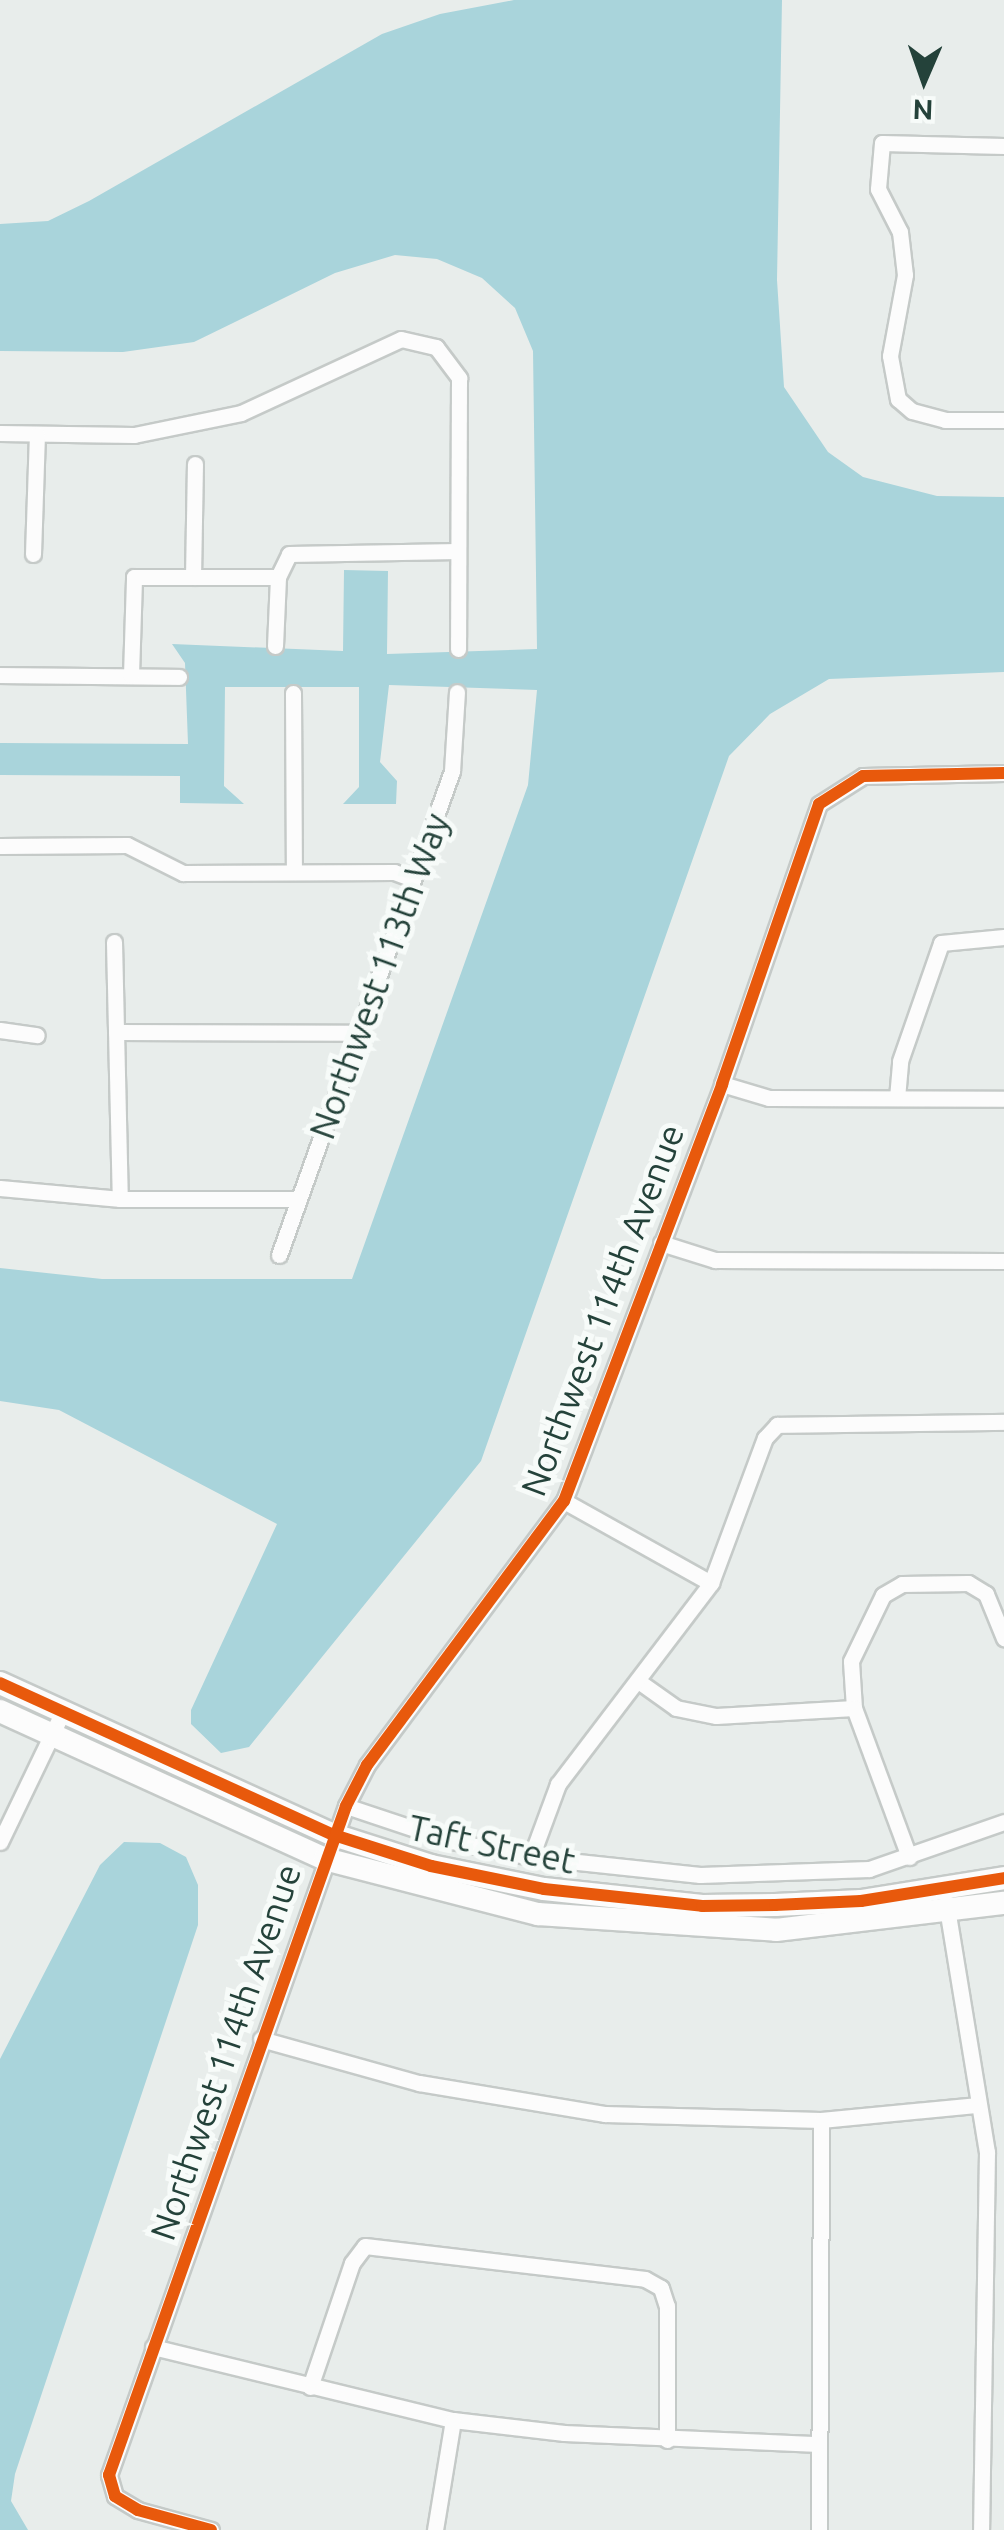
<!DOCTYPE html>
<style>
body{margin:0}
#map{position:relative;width:1004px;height:2530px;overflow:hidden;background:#e8edeb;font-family:Ubuntu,sans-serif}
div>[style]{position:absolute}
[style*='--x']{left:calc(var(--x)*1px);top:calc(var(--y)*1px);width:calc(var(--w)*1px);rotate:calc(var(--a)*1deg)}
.water>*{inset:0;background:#a9d4db}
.roads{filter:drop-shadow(2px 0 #c5cac8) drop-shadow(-2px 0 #c5cac8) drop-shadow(0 2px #c5cac8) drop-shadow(0 -2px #c5cac8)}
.street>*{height:15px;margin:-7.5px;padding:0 7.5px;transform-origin:7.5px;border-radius:7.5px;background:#fcfcfc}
.secondary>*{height:22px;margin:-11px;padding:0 11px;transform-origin:11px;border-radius:11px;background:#fcfcfc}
.cycleway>*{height:12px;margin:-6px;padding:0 6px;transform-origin:6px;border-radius:6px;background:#e8590c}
span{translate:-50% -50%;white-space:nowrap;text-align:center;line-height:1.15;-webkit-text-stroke:10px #f7fbf9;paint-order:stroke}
.street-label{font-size:35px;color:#24423a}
.north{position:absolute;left:874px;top:30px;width:100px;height:100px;-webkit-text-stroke:8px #f7fbf9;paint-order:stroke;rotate:182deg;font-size:28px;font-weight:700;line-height:40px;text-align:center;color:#24423a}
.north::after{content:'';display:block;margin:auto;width:35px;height:45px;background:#24423a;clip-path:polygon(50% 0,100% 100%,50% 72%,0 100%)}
</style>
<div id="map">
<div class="water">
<i style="clip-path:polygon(514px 0,782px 0,777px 280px,784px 387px,828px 452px,863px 477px,937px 496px,1004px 497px,1004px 672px,829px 679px,770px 714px,729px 756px,481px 1461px,249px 1747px,221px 1753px,191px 1724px,191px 1710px,277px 1524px,59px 1410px,0 1401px,0 1268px,102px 1279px,352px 1279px,528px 785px,537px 690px,389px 685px,380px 762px,397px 781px,396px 804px,343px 804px,359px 787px,359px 687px,225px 687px,224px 786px,244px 804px,180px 803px,180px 776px,0 775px,0 743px,188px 744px,185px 663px,172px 644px,343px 651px,344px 570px,388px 571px,387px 654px,537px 649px,533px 351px,515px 308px,482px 278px,437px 259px,395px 255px,335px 273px,194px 342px,123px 352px,0 351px,0 224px,48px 221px,89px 201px,382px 34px,440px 14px)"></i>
<i style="clip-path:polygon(124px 1842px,160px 1843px,186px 1857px,198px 1885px,198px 1925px,15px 2474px,11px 2501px,28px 2530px,0 2530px,0 2059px,100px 1865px)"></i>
</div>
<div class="roads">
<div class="street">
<i style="--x:1004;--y:146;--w:122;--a:-178.6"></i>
<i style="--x:882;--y:143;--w:46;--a:95"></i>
<i style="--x:878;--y:189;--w:48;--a:62.9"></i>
<i style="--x:900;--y:232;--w:43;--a:83.4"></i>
<i style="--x:905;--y:275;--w:82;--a:100.5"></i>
<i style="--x:890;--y:356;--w:44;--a:79.5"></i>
<i style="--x:898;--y:399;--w:18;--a:41"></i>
<i style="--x:912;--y:411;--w:34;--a:15"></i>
<i style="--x:945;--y:420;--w:59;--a:0"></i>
<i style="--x:0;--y:433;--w:134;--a:0.9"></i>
<i style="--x:134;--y:435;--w:109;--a:-11.6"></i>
<i style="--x:241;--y:413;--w:176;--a:-24.8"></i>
<i style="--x:401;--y:339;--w:36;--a:13"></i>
<i style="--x:436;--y:347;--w:39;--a:53"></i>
<i style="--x:459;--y:378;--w:271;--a:90.2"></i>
<i style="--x:33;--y:554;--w:119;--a:-88.1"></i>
<i style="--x:193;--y:577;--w:113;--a:-89"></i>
<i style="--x:275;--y:646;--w:69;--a:-87.5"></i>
<i style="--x:0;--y:675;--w:179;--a:0.6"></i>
<i style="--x:131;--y:675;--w:98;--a:-88.2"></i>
<i style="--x:134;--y:577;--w:144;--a:0"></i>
<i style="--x:278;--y:577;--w:25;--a:-64"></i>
<i style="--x:289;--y:554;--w:169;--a:-1"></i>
<i style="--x:293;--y:693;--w:179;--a:89.7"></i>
<i style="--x:0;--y:846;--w:127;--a:-0.5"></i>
<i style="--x:127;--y:845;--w:63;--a:26.6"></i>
<i style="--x:183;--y:873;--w:211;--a:-0.3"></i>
<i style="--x:394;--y:872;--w:20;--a:20"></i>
<i style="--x:114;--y:942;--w:257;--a:88.7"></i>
<i style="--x:0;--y:1030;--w:37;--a:8"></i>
<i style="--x:116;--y:1032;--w:242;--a:0.2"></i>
<i style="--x:722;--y:1084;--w:49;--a:16.6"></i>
<i style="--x:769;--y:1098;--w:235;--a:0.2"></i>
<i style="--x:897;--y:1098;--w:37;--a:-85"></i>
<i style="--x:900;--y:1061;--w:125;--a:-70.8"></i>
<i style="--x:941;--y:943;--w:63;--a:-5.4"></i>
<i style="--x:0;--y:1188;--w:121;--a:5.2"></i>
<i style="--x:120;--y:1199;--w:179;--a:0"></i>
<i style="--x:661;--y:1243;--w:57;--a:17.5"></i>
<i style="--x:715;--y:1260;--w:289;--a:0.2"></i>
<i style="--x:279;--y:1255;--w:514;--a:-70.33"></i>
<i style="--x:452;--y:771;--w:79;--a:-86.4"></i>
<i style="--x:564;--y:1501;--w:168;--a:29.2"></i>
<i style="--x:641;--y:1683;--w:43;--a:35.5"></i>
<i style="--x:676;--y:1708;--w:41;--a:11.3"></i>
<i style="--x:716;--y:1716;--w:138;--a:-3.3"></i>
<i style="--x:854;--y:1708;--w:47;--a:-93.7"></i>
<i style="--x:851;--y:1661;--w:73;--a:-64.1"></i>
<i style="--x:883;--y:1595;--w:22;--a:-30"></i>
<i style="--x:902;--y:1584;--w:66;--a:-0.9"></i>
<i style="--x:968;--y:1583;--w:21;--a:31"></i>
<i style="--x:986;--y:1594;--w:48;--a:67.8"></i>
<i style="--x:854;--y:1708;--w:159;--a:69.7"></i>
<i style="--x:346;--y:1806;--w:111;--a:18.4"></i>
<i style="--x:451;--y:1841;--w:82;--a:11.3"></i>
<i style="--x:531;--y:1857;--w:170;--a:6.1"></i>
<i style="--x:700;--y:1875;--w:169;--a:-2"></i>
<i style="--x:869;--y:1869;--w:143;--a:-19.2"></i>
<i style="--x:0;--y:1842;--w:143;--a:-64.3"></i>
<i style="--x:531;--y:1857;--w:78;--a:-69.7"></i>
<i style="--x:558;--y:1784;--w:253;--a:-52.7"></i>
<i style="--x:711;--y:1583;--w:155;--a:-69.6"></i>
<i style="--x:765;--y:1438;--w:18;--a:-47"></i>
<i style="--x:777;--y:1425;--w:227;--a:-0.8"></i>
<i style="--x:946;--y:1902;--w:253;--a:80.7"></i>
<i style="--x:987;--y:2152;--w:378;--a:90.9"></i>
<i style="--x:261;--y:2039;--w:164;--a:15.6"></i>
<i style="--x:419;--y:2083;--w:189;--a:9.5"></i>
<i style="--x:605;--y:2114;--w:216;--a:1.6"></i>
<i style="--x:821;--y:2120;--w:158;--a:-5.5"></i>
<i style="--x:153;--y:2347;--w:309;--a:13.7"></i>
<i style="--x:453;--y:2420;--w:112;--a:6.7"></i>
<i style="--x:564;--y:2433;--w:255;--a:2.5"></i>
<i style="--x:310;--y:2387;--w:131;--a:-71.3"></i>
<i style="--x:352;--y:2263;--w:21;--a:-53"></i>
<i style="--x:365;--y:2246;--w:282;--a:6.7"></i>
<i style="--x:645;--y:2279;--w:18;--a:29"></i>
<i style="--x:661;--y:2288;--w:19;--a:72"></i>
<i style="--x:667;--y:2306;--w:134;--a:90"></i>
<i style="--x:211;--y:2530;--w:76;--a:-164.7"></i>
<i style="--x:138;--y:2510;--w:27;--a:-149"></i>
<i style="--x:115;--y:2496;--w:22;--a:-106"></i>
<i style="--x:109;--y:2475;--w:710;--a:-70.49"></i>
<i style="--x:346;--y:1806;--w:46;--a:-62.9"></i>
<i style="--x:367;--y:1765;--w:329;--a:-53.3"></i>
<i style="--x:564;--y:1501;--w:446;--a:-69.2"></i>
<i style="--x:722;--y:1084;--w:296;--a:-70.9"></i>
<i style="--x:819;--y:804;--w:52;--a:-32.5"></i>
<i style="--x:863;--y:776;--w:141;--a:-1.2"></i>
<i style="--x:435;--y:2530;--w:111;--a:-80.7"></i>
<i style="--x:819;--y:2530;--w:410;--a:-89.7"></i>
</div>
<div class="secondary">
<i style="--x:0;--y:1683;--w:367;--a:24.5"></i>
<i style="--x:334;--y:1835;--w:102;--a:17.7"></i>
<i style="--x:431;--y:1866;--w:115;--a:11.5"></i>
<i style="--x:544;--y:1889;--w:159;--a:6.1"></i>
<i style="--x:702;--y:1906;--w:73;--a:-0.8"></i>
<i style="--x:775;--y:1905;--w:86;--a:-2.7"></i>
<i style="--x:861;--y:1901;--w:145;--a:-9.1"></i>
<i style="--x:0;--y:1711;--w:357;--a:24.5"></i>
<i style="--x:325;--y:1859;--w:220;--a:14.5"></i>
<i style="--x:538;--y:1914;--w:239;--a:3.8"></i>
<i style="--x:776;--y:1930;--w:230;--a:-6.8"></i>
</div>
</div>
<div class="cycleway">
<i style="--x:0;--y:1683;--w:367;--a:24.5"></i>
<i style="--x:334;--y:1835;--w:102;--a:17.7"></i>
<i style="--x:431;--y:1866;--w:115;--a:11.5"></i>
<i style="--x:544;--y:1889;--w:159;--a:6.1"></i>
<i style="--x:702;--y:1906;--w:73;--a:-0.8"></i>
<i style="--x:775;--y:1905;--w:86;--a:-2.7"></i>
<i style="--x:861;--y:1901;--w:145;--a:-9.1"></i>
<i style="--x:211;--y:2530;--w:76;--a:-164.7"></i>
<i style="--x:138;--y:2510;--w:27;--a:-149"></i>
<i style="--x:115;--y:2496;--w:22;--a:-106"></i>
<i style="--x:109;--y:2475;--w:710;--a:-70.49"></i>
<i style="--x:346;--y:1806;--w:46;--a:-62.9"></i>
<i style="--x:367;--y:1765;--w:329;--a:-53.3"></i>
<i style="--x:564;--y:1501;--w:446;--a:-69.2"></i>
<i style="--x:722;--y:1084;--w:296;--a:-70.9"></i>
<i style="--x:819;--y:804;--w:52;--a:-32.5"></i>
<i style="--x:863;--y:776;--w:141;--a:-1.2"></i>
</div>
<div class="street-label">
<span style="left:379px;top:976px;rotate:-70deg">Northwest 113th Way</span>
<span style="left:602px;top:1310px;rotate:-69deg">Northwest 114th Avenue</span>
<span style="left:492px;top:1844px;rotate:12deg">Taft Street</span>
<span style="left:225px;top:2052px;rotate:-71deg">Northwest 114th Avenue</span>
</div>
<div class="north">N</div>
</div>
